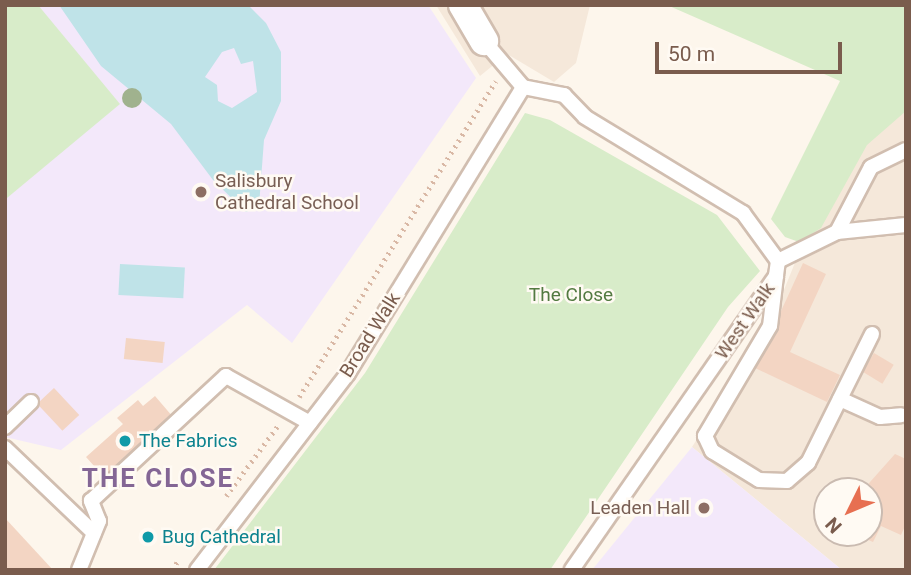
<!DOCTYPE html>
<style>
body{margin:0}
#map{position:relative;width:911px;height:575px;overflow:hidden;background:#fdf6ec;font-family:Roboto,sans-serif}
div>[style]{position:absolute}
[style*='--x']{left:calc(var(--x)*1px);top:calc(var(--y)*1px);width:calc(var(--w)*1px);rotate:calc(var(--a)*1deg)}
.residential>*{inset:0;background:#f5e8da}
.education>*{inset:0;background:#f3e8fa}
.green>*{inset:0;background:#d8ecc9}
.water>*{inset:0;background:#bfe3e8;transform-origin:0 0}
.building>*{inset:0;background:#f3d5c3;transform-origin:0 0}
.path>*{height:4.5px;margin-top:-2.25px;transform-origin:0;background:repeating-linear-gradient(90deg,#d9b8a5 0 2px,transparent 0 7px)}
.roads{filter:drop-shadow(2px 0 #d1beb0) drop-shadow(-2px 0 #d1beb0) drop-shadow(0 2px #d1beb0) drop-shadow(0 -2px #d1beb0)}
.lane>*{height:14px;margin:-7px;padding:0 7px;transform-origin:7px;border-radius:7px;background:#fff}
.street>*{height:28px;margin:-14px;padding:0 14px;transform-origin:14px;border-radius:14px;background:#fff}
.trees>*{width:20px;height:20px;margin:-10px;border-radius:50%;background:#a0b28e}
.dots>*{width:19px;height:19px;translate:-50% -50%;box-sizing:border-box;border:4px solid #fffaf3;border-radius:50%}
span{translate:-50% -50%;white-space:nowrap;text-align:center;line-height:1.15;-webkit-text-stroke:5px #fffaf3;paint-order:stroke}
.education-label{font-size:19px;color:#785e54}
.left{translate:0 -50%;text-align:left}
.right{translate:-100% -50%;text-align:right}
.park-label{font-size:19px;color:#537a41}
.street-label{font-size:19px;color:#7a5c4d}
.culture-label{font-size:19px;color:#0d838f}
.district-label{font-size:26px;color:#846695;font-weight:700;letter-spacing:2px}
.frame{position:absolute;inset:0;border:7px solid #7a5c4d;pointer-events:none}
.north{position:absolute;left:813px;top:477px;width:70px;height:70px;box-sizing:border-box;background:#fffaf3;border:2px solid #cabbb1;border-radius:50%;rotate:227deg;font-size:19px;font-weight:700;line-height:28px;text-align:center;color:#7a5c4d}
.north::after{content:'';display:block;margin:auto;width:24px;height:32px;background:#e76f51;clip-path:polygon(50% 0,100% 100%,50% 72%,0 100%)}
.scale{position:absolute;left:655px;top:42px;width:187px;height:32px;box-sizing:border-box;border:4px solid #7a5c4d;border-top:0;padding-left:9px;font-size:21px;line-height:24px;white-space:nowrap;color:#7a5c4d;-webkit-text-stroke:5px #fffaf3;paint-order:stroke}
</style>
<div id="map">
<div class="residential">
<i style="clip-path:polygon(436px 5px,590px 5px,576px 63px,554px 82px,507px 54px,480px 76px)"></i>
<i style="clip-path:polygon(evenodd,906px 77px,906px 570px,842px 570px,692px 447px,771px 322px,862px 97px,906px 77px,827px 491px,869px 491px,869px 533px,827px 533px,827px 491px)"></i>
</div>
<div class="education">
<i style="clip-path:polygon(5px 5px,428px 5px,476px 78px,292px 343px,247px 305px,61px 450px,5px 437px)"></i>
<i style="clip-path:polygon(692px 447px,842px 570px,592px 570px)"></i>
</div>
<div class="green">
<i style="clip-path:polygon(5px 5px,38px 5px,120px 104px,7px 198px)"></i>
<i style="clip-path:polygon(667px 5px,906px 5px,906px 111px,867px 145px,821px 228px,799px 242px,785px 237px,771px 219px,840px 81px)"></i>
<i style="clip-path:polygon(525px 113px,550px 120px,717px 215px,760px 271px,728px 307px,550px 570px,214px 570px,365px 373px)"></i>
</div>
<div class="water">
<i style="clip-path:polygon(evenodd,59px 5px,248px 5px,266px 23px,281px 52px,281px 101px,264px 140px,259px 206px,246px 212px,213px 180px,171px 124px,101px 66px,59px 5px,234px 48px,241px 64px,253px 61px,257px 92px,232px 108px,218px 101px,217px 85px,205px 77px,222px 52px,234px 48px)"></i>
<i style="left:120px;top:264px;width:65px;height:31px;rotate:3deg"></i>
</div>
<div class="building">
<i style="clip-path:polygon(803px 263px,826px 274px,790px 352px,840px 375px,827px 402px,755px 368px)"></i>
<i style="left:126px;top:338px;width:39px;height:21px;rotate:6deg"></i>
<i style="left:874px;top:353px;width:23px;height:22px;rotate:31deg"></i>
<i style="left:54px;top:388px;width:37px;height:23px;rotate:47deg"></i>
<i style="clip-path:polygon(155px 396px,173px 417px,104px 477px,86px 457px,123px 424px,117px 418px,138px 400px,143px 406px)"></i>
<i style="clip-path:polygon(895px 454px,906px 459px,906px 524px,901px 535px,881px 526px,873px 542px,852px 533px,869px 533px,869px 491px,862px 491px)"></i>
<i style="clip-path:polygon(5px 518px,53px 570px,5px 570px)"></i>
</div>
<div class="path">
<i style="--x:299;--y:397;--w:372;--a:-58.1"></i>
<i style="--x:226;--y:496;--w:89;--a:-53.6"></i>
<i style="--x:172;--y:570;--w:13;--a:-58"></i>
</div>
<div class="roads">
<div class="lane">
<i style="--x:484;--y:41;--w:60;--a:49.7"></i>
<i style="--x:523;--y:87;--w:42;--a:11"></i>
<i style="--x:564;--y:95;--w:30;--a:46"></i>
<i style="--x:585;--y:117;--w:185;--a:31.3"></i>
<i style="--x:743;--y:213;--w:59;--a:53.9"></i>
<i style="--x:778;--y:261;--w:15;--a:98"></i>
<i style="--x:776;--y:276;--w:358;--a:124.8"></i>
<i style="--x:837;--y:232;--w:73;--a:-62.4"></i>
<i style="--x:871;--y:167;--w:39;--a:-26"></i>
<i style="--x:778;--y:261;--w:66;--a:-26.2"></i>
<i style="--x:837;--y:232;--w:69;--a:-5.8"></i>
<i style="--x:776;--y:276;--w:50;--a:96.8"></i>
<i style="--x:770;--y:326;--w:128;--a:120.6"></i>
<i style="--x:705;--y:436;--w:17;--a:65"></i>
<i style="--x:712;--y:451;--w:55;--a:31.7"></i>
<i style="--x:759;--y:480;--w:28;--a:2"></i>
<i style="--x:787;--y:481;--w:28;--a:-41"></i>
<i style="--x:808;--y:463;--w:144;--a:-63.6"></i>
<i style="--x:840;--y:399;--w:44;--a:24.2"></i>
<i style="--x:880;--y:417;--w:21;--a:-5"></i>
<i style="--x:5;--y:427;--w:36;--a:-44"></i>
<i style="--x:5;--y:448;--w:123;--a:43.7"></i>
<i style="--x:79;--y:570;--w:53;--a:-67.8"></i>
<i style="--x:99;--y:521;--w:22;--a:-112"></i>
<i style="--x:91;--y:501;--w:184;--a:-42.8"></i>
<i style="--x:226;--y:376;--w:96;--a:29.2"></i>
<i style="--x:197;--y:570;--w:248;--a:-52.5"></i>
<i style="--x:348;--y:373;--w:335;--a:-58.5"></i>
</div>
<div class="street">
<i style="--x:463;--y:5;--w:42;--a:59.7"></i>
</div>
</div>
<div class="trees">
<i style="left:132px;top:98px"></i>
</div>
<div class="dots">
<i style="left:201px;top:192px;background:#8d6e63"></i>
<i style="left:125px;top:441px;background:#0f9aa8"></i>
<i style="left:704px;top:508px;background:#8d6e63"></i>
<i style="left:148px;top:537px;background:#0f9aa8"></i>
</div>
<div class="education-label">
<span class="left" style="left:215px;top:192px">Salisbury<br>Cathedral School</span>
<span class="right" style="left:690px;top:508px">Leaden Hall</span>
</div>
<div class="park-label">
<span style="left:571px;top:295px">The Close</span>
</div>
<div class="street-label">
<span style="left:745px;top:321px;rotate:-55deg">West Walk</span>
<span style="left:370px;top:335px;rotate:-58deg">Broad Walk</span>
</div>
<div class="culture-label">
<span class="left" style="left:139px;top:441px">The Fabrics</span>
<span class="left" style="left:162px;top:537px">Bug Cathedral</span>
</div>
<div class="district-label">
<span style="left:158px;top:479px">THE CLOSE</span>
</div>
<div class="frame"></div>
<div class="north">N</div>
<div class="scale">50 m</div>
</div>
